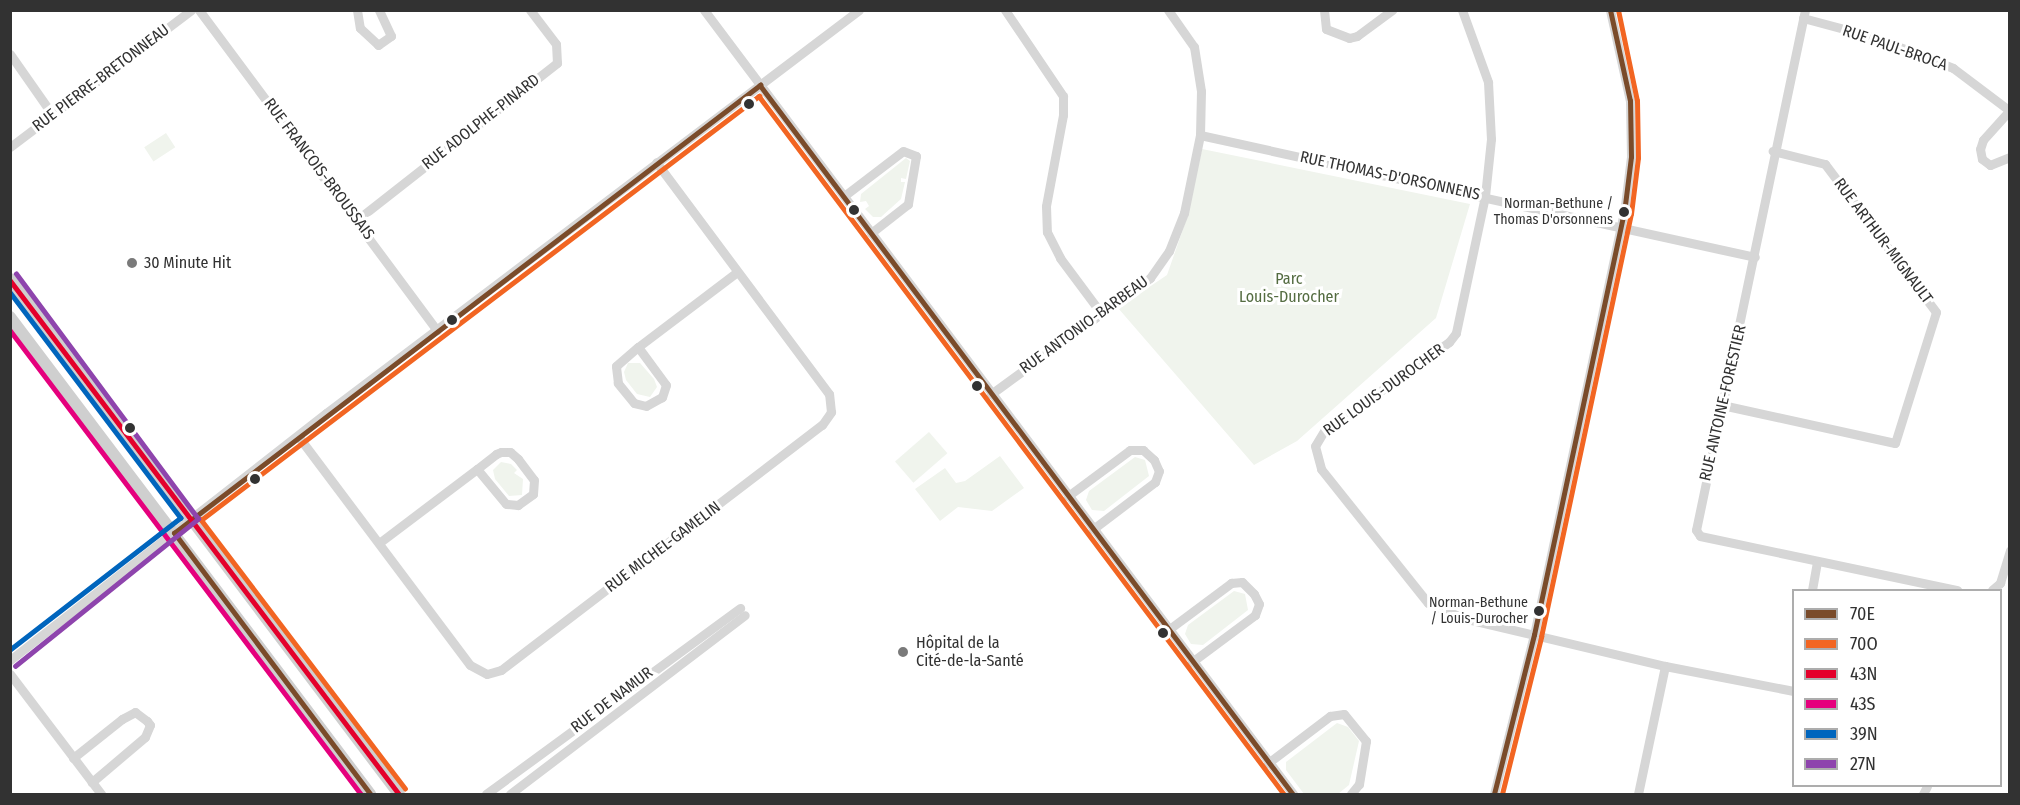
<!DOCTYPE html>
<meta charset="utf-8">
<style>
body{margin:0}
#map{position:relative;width:2020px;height:805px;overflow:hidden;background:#fff;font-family:"Fira Sans Condensed",sans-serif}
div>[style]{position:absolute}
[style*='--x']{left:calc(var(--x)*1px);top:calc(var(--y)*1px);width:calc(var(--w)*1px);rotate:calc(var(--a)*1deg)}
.green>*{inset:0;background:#f0f4ed;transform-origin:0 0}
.street>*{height:9px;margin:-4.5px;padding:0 4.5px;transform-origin:4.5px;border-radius:4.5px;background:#d6d6d6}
.secondary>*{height:12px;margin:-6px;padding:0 6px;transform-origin:6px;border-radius:6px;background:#cfcfcf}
.bus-1>*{height:4.5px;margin:-2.25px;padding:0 2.25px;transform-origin:2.25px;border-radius:2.25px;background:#7a4b2a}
.bus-2>*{height:4.5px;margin:-2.25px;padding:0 2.25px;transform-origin:2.25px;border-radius:2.25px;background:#f26522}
.bus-3>*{height:4.5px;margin:-2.25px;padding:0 2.25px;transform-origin:2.25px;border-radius:2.25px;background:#e4002b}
.bus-4>*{height:4.5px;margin:-2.25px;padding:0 2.25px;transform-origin:2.25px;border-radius:2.25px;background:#e5007d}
.bus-5>*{height:4.5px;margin:-2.25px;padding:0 2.25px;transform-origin:2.25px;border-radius:2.25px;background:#0065bd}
.bus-6>*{height:4.5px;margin:-2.25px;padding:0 2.25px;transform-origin:2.25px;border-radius:2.25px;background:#8e44ad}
.dots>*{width:16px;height:16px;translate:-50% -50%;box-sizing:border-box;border:3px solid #fff;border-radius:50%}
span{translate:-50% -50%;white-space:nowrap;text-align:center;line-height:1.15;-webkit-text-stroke:6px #fff;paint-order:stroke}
.bus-label{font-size:14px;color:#323232}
.right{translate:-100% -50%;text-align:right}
.street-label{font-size:16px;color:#323232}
.poi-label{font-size:16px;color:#323232}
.left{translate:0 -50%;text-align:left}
.park-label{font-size:16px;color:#546c41}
.frame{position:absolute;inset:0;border:12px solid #323232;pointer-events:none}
.legend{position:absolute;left:1792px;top:589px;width:210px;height:198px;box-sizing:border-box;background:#fff;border:2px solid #adadad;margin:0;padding:8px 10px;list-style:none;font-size:18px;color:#323232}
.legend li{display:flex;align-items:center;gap:12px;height:30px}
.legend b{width:30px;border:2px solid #adadad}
</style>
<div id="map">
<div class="green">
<i style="left:166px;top:133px;width:17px;height:26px;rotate:57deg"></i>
<i style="clip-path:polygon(1202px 149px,1470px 204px,1436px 318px,1297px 441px,1254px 465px,1118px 308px,1167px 275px,1188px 215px)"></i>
<i style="clip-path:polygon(906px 158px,910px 161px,906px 179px,901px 178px,901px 182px,905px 182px,901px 199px,881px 217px,873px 217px,865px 209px,869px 206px,866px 201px,860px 202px,861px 194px)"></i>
<i style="clip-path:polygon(628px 363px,640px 363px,654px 379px,657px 387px,650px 397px,637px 394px,626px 380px,624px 372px)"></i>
<i style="left:929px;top:432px;width:28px;height:45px;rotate:49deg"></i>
<i style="clip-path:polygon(1000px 456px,1024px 488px,992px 511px,958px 507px,940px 521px,915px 489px,945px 468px,956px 483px,965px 481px)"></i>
<i style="clip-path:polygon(1135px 457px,1145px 460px,1149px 476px,1104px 511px,1092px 510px,1086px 500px,1089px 491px)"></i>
<i style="clip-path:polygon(501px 462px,511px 464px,517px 470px,514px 473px,523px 479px,522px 495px,509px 496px,495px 479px,493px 470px)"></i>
<i style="clip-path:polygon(1234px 591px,1245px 594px,1248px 610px,1203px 645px,1191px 644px,1185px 634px,1188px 625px)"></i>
<i style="clip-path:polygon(1337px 723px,1348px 727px,1359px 741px,1349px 785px,1338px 794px,1304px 794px,1286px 770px,1286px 762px)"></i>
</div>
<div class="street">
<i style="--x:199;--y:10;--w:399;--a:53.4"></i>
<i style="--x:357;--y:10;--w:18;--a:81"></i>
<i style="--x:360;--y:28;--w:25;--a:43"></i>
<i style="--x:378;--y:45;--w:16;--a:-35"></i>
<i style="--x:391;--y:36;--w:29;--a:-115"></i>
<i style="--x:704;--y:10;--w:981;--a:53.08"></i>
<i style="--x:1005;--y:10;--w:104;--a:56"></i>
<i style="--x:1063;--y:96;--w:19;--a:90"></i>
<i style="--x:1063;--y:115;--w:93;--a:100.6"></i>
<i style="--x:1046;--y:206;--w:26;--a:88"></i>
<i style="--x:1047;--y:232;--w:29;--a:63"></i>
<i style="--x:1060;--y:258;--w:69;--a:53.3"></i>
<i style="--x:1324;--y:10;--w:19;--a:84"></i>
<i style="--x:1326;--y:29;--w:25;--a:21"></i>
<i style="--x:1349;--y:38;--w:8;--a:-14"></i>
<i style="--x:1357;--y:36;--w:44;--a:-36.6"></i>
<i style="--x:1462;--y:10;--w:77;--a:70.1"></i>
<i style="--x:1488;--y:82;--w:57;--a:87"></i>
<i style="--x:1491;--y:139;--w:57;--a:96"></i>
<i style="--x:1485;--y:196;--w:140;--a:102"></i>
<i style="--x:1456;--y:333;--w:11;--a:128"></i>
<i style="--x:1449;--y:342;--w:153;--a:144.5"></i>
<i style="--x:1324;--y:431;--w:17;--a:121"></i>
<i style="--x:1315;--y:446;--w:24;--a:75"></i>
<i style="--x:1321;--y:469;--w:171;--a:51.4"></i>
<i style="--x:1428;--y:603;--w:38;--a:23"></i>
<i style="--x:1463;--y:618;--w:208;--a:13.4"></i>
<i style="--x:1665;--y:666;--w:131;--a:11"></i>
<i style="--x:1805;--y:10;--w:531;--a:101.84"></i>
<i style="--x:1696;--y:530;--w:7;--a:56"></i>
<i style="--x:1700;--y:536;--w:263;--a:11.9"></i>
<i style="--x:1803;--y:18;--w:73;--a:15"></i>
<i style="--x:1874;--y:37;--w:85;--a:21.4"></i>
<i style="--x:1953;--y:68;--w:71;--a:37"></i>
<i style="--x:10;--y:54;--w:73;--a:55"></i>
<i style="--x:2009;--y:111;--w:39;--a:132"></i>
<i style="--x:1983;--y:140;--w:9;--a:108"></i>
<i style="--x:1980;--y:149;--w:10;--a:79"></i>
<i style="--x:1982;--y:159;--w:10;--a:37"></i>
<i style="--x:1990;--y:165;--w:22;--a:-22"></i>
<i style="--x:1200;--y:135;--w:568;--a:12.4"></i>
<i style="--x:10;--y:147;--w:227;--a:-37.1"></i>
<i style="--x:844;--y:196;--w:74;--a:-37.3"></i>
<i style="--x:903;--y:151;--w:14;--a:21"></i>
<i style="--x:916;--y:156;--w:49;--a:99.5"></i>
<i style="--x:908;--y:204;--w:47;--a:141.9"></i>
<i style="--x:358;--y:219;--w:253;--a:-38.1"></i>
<i style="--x:557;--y:63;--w:19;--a:-93"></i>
<i style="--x:556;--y:44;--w:43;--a:-127.4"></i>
<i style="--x:638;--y:347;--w:47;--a:53.6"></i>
<i style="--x:666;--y:385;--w:13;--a:108"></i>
<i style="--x:662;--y:397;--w:18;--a:151"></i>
<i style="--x:646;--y:406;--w:12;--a:-166"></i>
<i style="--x:634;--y:403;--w:26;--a:-129"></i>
<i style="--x:618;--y:383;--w:17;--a:-97"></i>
<i style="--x:616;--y:366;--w:29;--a:-41"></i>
<i style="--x:638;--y:347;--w:124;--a:-37.1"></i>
<i style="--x:991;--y:394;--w:197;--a:-36.1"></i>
<i style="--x:1150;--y:278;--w:33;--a:-55"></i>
<i style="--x:1169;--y:251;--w:41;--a:-68.5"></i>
<i style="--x:1184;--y:213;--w:80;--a:-78.4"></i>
<i style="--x:1200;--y:135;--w:44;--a:-88.7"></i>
<i style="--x:1201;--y:91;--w:45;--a:-99"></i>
<i style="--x:1194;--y:47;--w:45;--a:-125.1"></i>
<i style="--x:1722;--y:405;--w:177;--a:12.4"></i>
<i style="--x:1895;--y:443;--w:137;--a:-72.6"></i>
<i style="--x:1936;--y:312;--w:185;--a:-126.9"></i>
<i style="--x:1825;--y:164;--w:54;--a:-166"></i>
<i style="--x:298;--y:436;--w:286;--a:53.1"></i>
<i style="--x:470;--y:665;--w:19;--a:28"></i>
<i style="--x:487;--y:674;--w:15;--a:-16"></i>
<i style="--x:501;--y:670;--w:404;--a:-37.4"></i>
<i style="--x:822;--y:425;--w:16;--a:-55"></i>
<i style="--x:831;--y:412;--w:18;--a:-96"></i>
<i style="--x:829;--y:394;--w:289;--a:-126.7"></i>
<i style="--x:1068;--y:496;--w:77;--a:-36.6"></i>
<i style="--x:1130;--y:450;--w:13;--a:0"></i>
<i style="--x:1143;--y:450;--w:15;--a:42"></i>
<i style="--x:1154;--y:460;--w:12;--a:66"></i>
<i style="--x:1159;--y:471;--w:12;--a:110"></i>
<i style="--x:1155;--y:482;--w:78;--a:142.8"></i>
<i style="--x:379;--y:543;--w:123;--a:-37.1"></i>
<i style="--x:477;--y:469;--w:24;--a:-38"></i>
<i style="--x:496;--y:454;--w:5;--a:-22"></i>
<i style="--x:501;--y:452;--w:9;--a:0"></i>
<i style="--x:510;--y:452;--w:11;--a:41"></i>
<i style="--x:518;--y:459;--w:26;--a:53"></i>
<i style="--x:534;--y:480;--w:14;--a:94"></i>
<i style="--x:533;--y:494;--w:19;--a:144"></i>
<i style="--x:518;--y:505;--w:12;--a:-175"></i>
<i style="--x:506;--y:504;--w:45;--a:-129.6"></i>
<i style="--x:1812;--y:590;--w:28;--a:-80"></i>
<i style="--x:1992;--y:590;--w:11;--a:-41"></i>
<i style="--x:2000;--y:583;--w:34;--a:-73"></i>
<i style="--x:1168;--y:630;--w:79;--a:-36.7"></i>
<i style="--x:1231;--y:583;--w:11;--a:-5"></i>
<i style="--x:1242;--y:582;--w:17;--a:45"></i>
<i style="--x:1254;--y:594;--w:11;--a:63"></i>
<i style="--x:1259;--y:604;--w:12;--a:110"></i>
<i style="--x:1255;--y:615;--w:79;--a:143.3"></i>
<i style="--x:10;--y:660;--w:401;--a:-38"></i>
<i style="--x:326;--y:413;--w:668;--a:-37.09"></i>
<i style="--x:10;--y:674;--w:151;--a:52.8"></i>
<i style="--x:73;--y:758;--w:63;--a:-38.5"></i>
<i style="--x:122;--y:719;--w:15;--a:-28"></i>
<i style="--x:135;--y:712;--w:15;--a:37"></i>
<i style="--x:147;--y:721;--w:5;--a:53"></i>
<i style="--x:150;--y:725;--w:13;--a:113"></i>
<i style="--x:145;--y:737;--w:70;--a:139.7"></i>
<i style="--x:1268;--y:763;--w:78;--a:-37.2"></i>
<i style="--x:1330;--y:716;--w:14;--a:-8"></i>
<i style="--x:1344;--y:714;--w:35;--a:51"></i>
<i style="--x:1366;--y:741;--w:44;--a:99.2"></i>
<i style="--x:1359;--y:784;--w:13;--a:129"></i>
<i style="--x:486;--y:794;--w:315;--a:-36.2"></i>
<i style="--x:510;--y:794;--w:295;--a:-37.3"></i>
<i style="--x:1494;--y:794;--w:164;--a:-75.9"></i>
<i style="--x:1534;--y:635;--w:431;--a:-78"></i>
<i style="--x:1624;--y:213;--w:56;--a:-82.9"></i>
<i style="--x:1631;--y:157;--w:56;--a:-91"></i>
<i style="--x:1630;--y:101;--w:93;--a:-102.4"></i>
<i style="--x:1638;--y:794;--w:131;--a:-78.1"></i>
<i style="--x:1923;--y:794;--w:9;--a:-63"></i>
</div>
<div class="secondary">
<i style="--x:10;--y:279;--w:645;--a:52.93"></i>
<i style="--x:10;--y:317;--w:598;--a:52.96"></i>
</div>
<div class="bus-1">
<i style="--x:370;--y:794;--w:326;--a:-126.9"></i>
<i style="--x:174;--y:533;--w:738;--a:-37.4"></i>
<i style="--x:760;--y:85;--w:887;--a:53.07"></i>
<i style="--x:1494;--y:794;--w:164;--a:-75.9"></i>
<i style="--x:1534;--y:635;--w:431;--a:-78"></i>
<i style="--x:1624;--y:213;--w:56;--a:-82.9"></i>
<i style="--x:1631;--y:157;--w:56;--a:-91"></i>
<i style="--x:1630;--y:101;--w:93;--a:-102.4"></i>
</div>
<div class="bus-2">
<i style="--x:405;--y:789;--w:338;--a:-127.2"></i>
<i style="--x:201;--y:520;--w:701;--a:-37.23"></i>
<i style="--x:759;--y:96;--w:873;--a:53.05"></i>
<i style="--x:1502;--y:794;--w:162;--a:-76"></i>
<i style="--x:1541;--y:637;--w:432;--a:-78"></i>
<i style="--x:1631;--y:214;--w:56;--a:-82.9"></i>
<i style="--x:1638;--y:158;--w:57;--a:-91"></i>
<i style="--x:1637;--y:101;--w:93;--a:-101.8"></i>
</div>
<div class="bus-3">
<i style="--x:10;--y:280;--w:645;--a:52.88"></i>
</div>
<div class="bus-4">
<i style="--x:10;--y:330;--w:582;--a:52.89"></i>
</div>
<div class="bus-5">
<i style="--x:10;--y:292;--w:283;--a:52.9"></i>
<i style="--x:181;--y:518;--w:216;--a:142.3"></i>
</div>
<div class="bus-6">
<i style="--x:15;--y:666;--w:235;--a:-38.8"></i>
<i style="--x:198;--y:519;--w:305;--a:-126.6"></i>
</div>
<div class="dots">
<i style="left:749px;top:104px;background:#323232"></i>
<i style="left:854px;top:210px;background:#323232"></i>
<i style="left:1624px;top:212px;background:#323232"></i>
<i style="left:132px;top:263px;background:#7a7a7a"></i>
<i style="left:452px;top:320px;background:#323232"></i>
<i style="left:977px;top:386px;background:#323232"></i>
<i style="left:130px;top:428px;background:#323232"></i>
<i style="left:255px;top:479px;background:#323232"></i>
<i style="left:1539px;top:611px;background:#323232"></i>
<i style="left:1163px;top:633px;background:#323232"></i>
<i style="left:903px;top:652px;background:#7a7a7a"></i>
</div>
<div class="bus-label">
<span class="right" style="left:1613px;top:212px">Norman-Bethune /<br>Thomas D'orsonnens</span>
<span class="right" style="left:1528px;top:611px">Norman-Bethune<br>/ Louis-Durocher</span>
</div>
<div class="street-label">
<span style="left:1895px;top:48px;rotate:19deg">RUE PAUL-BROCA</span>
<span style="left:101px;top:78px;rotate:-37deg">RUE PIERRE-BRETONNEAU</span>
<span style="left:481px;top:122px;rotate:-38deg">RUE ADOLPHE-PINARD</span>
<span style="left:319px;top:169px;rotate:53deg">RUE FRANCOIS-BROUSSAIS</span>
<span style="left:1390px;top:176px;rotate:12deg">RUE THOMAS-D'ORSONNENS</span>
<span style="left:1883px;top:241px;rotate:53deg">RUE ARTHUR-MIGNAULT</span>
<span style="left:1084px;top:325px;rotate:-36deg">RUE ANTONIO-BARBEAU</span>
<span style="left:1384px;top:390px;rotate:-36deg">RUE LOUIS-DUROCHER</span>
<span style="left:1723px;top:403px;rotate:-77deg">RUE ANTOINE-FORESTIER</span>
<span style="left:663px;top:547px;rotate:-37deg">RUE MICHEL-GAMELIN</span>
<span style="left:612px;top:700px;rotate:-37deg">RUE DE NAMUR</span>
</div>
<div class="poi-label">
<span class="left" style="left:144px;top:263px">30 Minute Hit</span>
<span class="left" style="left:916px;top:652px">Hôpital de la<br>Cité-de-la-Santé</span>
</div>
<div class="park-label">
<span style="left:1289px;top:288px">Parc<br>Louis-Durocher</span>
</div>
<div class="frame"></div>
<ul class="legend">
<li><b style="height:8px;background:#7a4b2a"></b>70E</li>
<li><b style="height:8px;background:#f26522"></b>70O</li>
<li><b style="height:8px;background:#e4002b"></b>43N</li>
<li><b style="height:8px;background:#e5007d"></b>43S</li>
<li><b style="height:8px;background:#0065bd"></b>39N</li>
<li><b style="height:8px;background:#8e44ad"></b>27N</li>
</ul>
</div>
